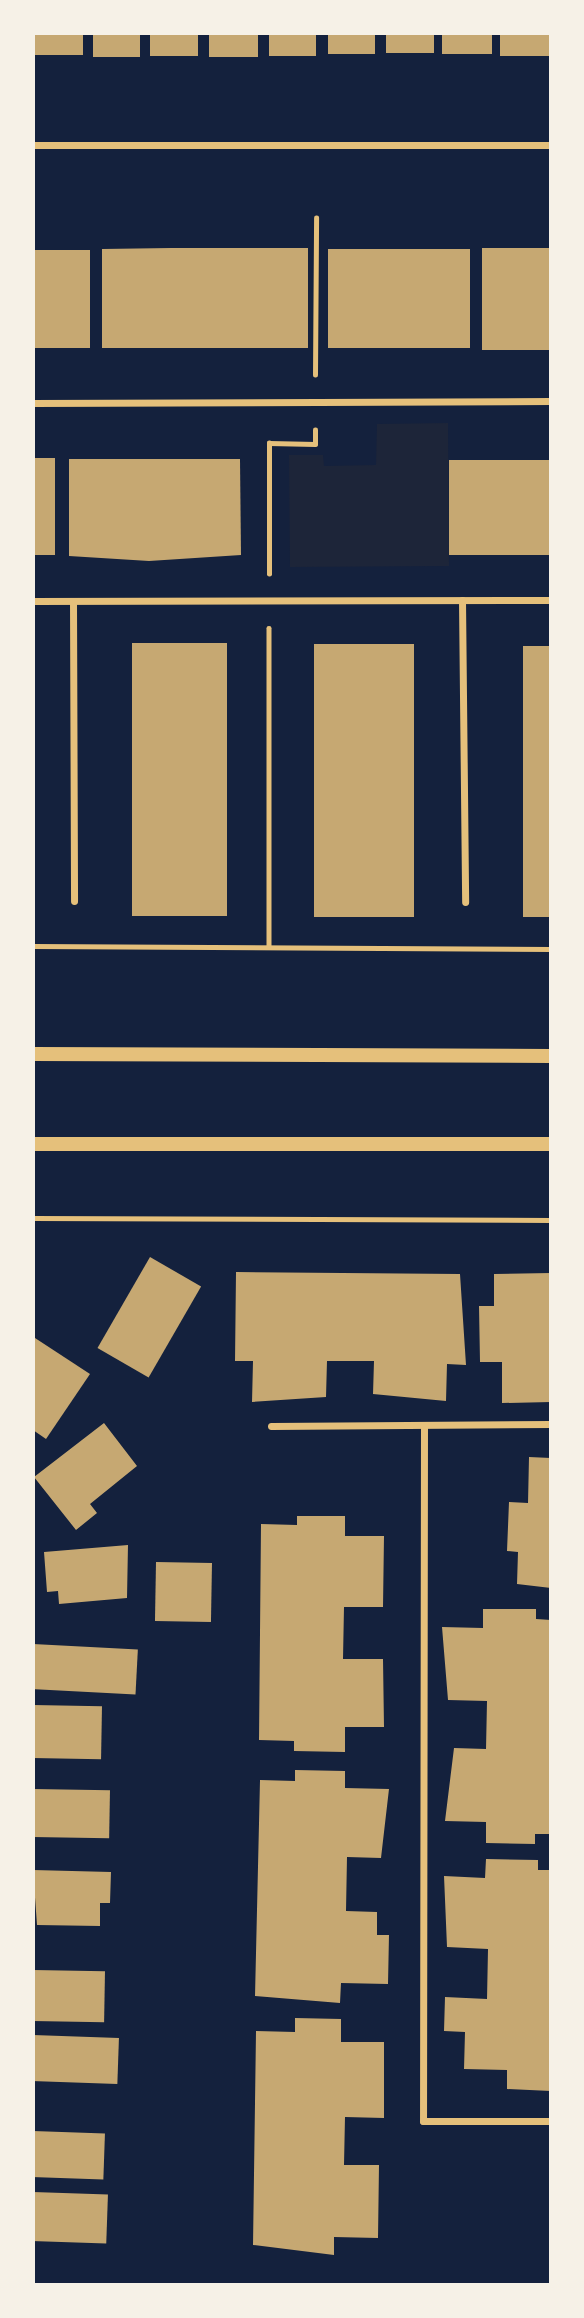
<!DOCTYPE html>
<style>
body{margin:0}
#map{position:relative;width:584px;height:2318px;overflow:hidden;background:#14213d;font-family:"Open Sans",sans-serif}
div>[style]{position:absolute}
[style*='--x']{left:calc(var(--x)*1px);top:calc(var(--y)*1px);width:calc(var(--w)*1px);rotate:calc(var(--a)*1deg)}
.green>*{inset:0;background:#1d2539}
.building>*{inset:0;background:#c6a872;transform-origin:0 0}
.path>*{height:4.5px;margin:-2.25px;padding:0 2.25px;transform-origin:2.25px;border-radius:2.25px;background:#e5c07b}
.minor>*{height:7px;margin:-3.5px;padding:0 3.5px;transform-origin:3.5px;border-radius:3.5px;background:#e5c07b}
.secondary>*{height:14px;margin:-7px;padding:0 7px;transform-origin:7px;border-radius:7px;background:#e5c07b}
span{translate:-50% -50%;white-space:nowrap;text-align:center;line-height:1.15;-webkit-text-stroke:6px #f6f1e7;paint-order:stroke}
.frame{position:absolute;inset:0;border:35px solid #f6f1e7;pointer-events:none}
</style>
<div id="map">
<div class="green">
<i style="clip-path:polygon(448px 423px,449px 566px,290px 567px,289px 455px,323px 455px,324px 466px,376px 465px,377px 424px)"></i>
</div>
<div class="building">
<i style="left:33px;top:33px;width:50px;height:22px"></i>
<i style="left:93px;top:33px;width:47px;height:24px"></i>
<i style="left:150px;top:33px;width:48px;height:23px"></i>
<i style="left:209px;top:33px;width:49px;height:24px"></i>
<i style="left:269px;top:33px;width:47px;height:23px"></i>
<i style="left:328px;top:33px;width:47px;height:21px"></i>
<i style="left:386px;top:33px;width:48px;height:20px"></i>
<i style="left:442px;top:33px;width:50px;height:21px"></i>
<i style="left:500px;top:33px;width:51px;height:23px"></i>
<i style="clip-path:polygon(171px 248px,308px 248px,308px 348px,102px 348px,102px 249px)"></i>
<i style="left:482px;top:248px;width:69px;height:102px"></i>
<i style="left:470px;top:249px;width:99px;height:142px;rotate:90deg"></i>
<i style="left:33px;top:250px;width:57px;height:98px"></i>
<i style="left:33px;top:458px;width:22px;height:97px"></i>
<i style="clip-path:polygon(69px 459px,240px 459px,241px 555px,149px 561px,69px 556px)"></i>
<i style="left:449px;top:460px;width:102px;height:95px"></i>
<i style="left:227px;top:643px;width:273px;height:95px;rotate:90deg"></i>
<i style="left:314px;top:644px;width:100px;height:273px"></i>
<i style="left:523px;top:646px;width:28px;height:271px"></i>
<i style="left:150px;top:1257px;width:59px;height:105px;rotate:30deg"></i>
<i style="clip-path:polygon(236px 1272px,460px 1274px,466px 1365px,447px 1364px,446px 1401px,373px 1394px,374px 1361px,327px 1361px,326px 1397px,252px 1402px,253px 1361px,235px 1361px)"></i>
<i style="clip-path:polygon(551px 1273px,551px 1402px,502px 1403px,502px 1362px,480px 1362px,479px 1306px,494px 1306px,494px 1274px)"></i>
<i style="clip-path:polygon(35px 1338px,90px 1374px,46px 1439px,33px 1430px)"></i>
<i style="clip-path:polygon(104px 1423px,137px 1466px,90px 1504px,97px 1513px,76px 1530px,34px 1477px)"></i>
<i style="clip-path:polygon(529px 1457px,551px 1458px,551px 1588px,517px 1584px,518px 1552px,507px 1551px,509px 1502px,528px 1503px)"></i>
<i style="clip-path:polygon(297px 1516px,345px 1516px,345px 1536px,384px 1536px,383px 1607px,344px 1607px,343px 1659px,383px 1659px,384px 1727px,345px 1727px,345px 1752px,294px 1751px,294px 1741px,259px 1740px,261px 1524px,297px 1525px)"></i>
<i style="clip-path:polygon(128px 1545px,127px 1598px,59px 1604px,58px 1591px,47px 1592px,44px 1552px)"></i>
<i style="left:156px;top:1562px;width:56px;height:59px;rotate:1deg"></i>
<i style="clip-path:polygon(483px 1609px,536px 1609px,536px 1619px,551px 1620px,551px 1834px,535px 1834px,535px 1844px,486px 1843px,486px 1822px,445px 1821px,454px 1748px,486px 1749px,487px 1701px,448px 1700px,442px 1627px,483px 1628px)"></i>
<i style="left:33px;top:1644px;width:105px;height:45px;rotate:3deg"></i>
<i style="left:33px;top:1705px;width:69px;height:53px;rotate:1deg"></i>
<i style="clip-path:polygon(295px 1770px,345px 1771px,345px 1788px,389px 1789px,381px 1858px,347px 1857px,346px 1911px,377px 1912px,377px 1935px,389px 1935px,388px 1984px,341px 1983px,340px 2003px,255px 1996px,260px 1780px,295px 1781px)"></i>
<i style="left:33px;top:1789px;width:77px;height:48px;rotate:1deg"></i>
<i style="clip-path:polygon(486px 1859px,538px 1860px,538px 1870px,551px 1870px,551px 2091px,507px 2089px,507px 2070px,464px 2069px,465px 2032px,444px 2031px,445px 1997px,487px 1999px,488px 1949px,447px 1947px,444px 1876px,485px 1878px)"></i>
<i style="clip-path:polygon(33px 1870px,111px 1872px,110px 1903px,100px 1903px,100px 1926px,37px 1925px)"></i>
<i style="left:33px;top:1970px;width:72px;height:51px;rotate:1deg"></i>
<i style="clip-path:polygon(295px 2018px,341px 2019px,341px 2042px,384px 2042px,384px 2118px,345px 2117px,344px 2165px,379px 2165px,378px 2238px,334px 2237px,334px 2255px,253px 2245px,256px 2031px,295px 2032px)"></i>
<i style="left:33px;top:2035px;width:86px;height:46px;rotate:2deg"></i>
<i style="left:33px;top:2131px;width:72px;height:46px;rotate:2deg"></i>
<i style="left:33px;top:2192px;width:75px;height:49px;rotate:2deg"></i>
</div>
<div class="path">
<i style="--x:315;--y:375;--w:157;--a:-89.6"></i>
<i style="--x:269;--y:574;--w:131;--a:-90"></i>
<i style="--x:269;--y:443;--w:46;--a:1.2"></i>
<i style="--x:315;--y:444;--w:14;--a:-90"></i>
<i style="--x:269;--y:628;--w:319;--a:90"></i>
<i style="--x:33;--y:946;--w:518;--a:0.33"></i>
<i style="--x:33;--y:1218;--w:518;--a:0.22"></i>
</div>
<div class="minor">
<i style="--x:33;--y:145;--w:518;--a:0"></i>
<i style="--x:33;--y:403;--w:518;--a:-0.22"></i>
<i style="--x:462;--y:600;--w:302;--a:89.4"></i>
<i style="--x:33;--y:601;--w:518;--a:-0.11"></i>
<i style="--x:73;--y:601;--w:300;--a:89.8"></i>
<i style="--x:424;--y:1425;--w:696;--a:90.08"></i>
<i style="--x:423;--y:2121;--w:128;--a:0"></i>
<i style="--x:271;--y:1426;--w:280;--a:-0.4"></i>
</div>
<div class="secondary">
<i style="--x:33;--y:1054;--w:518;--a:0.22"></i>
<i style="--x:33;--y:1144;--w:518;--a:0"></i>
</div>
<div class="frame"></div>
</div>
